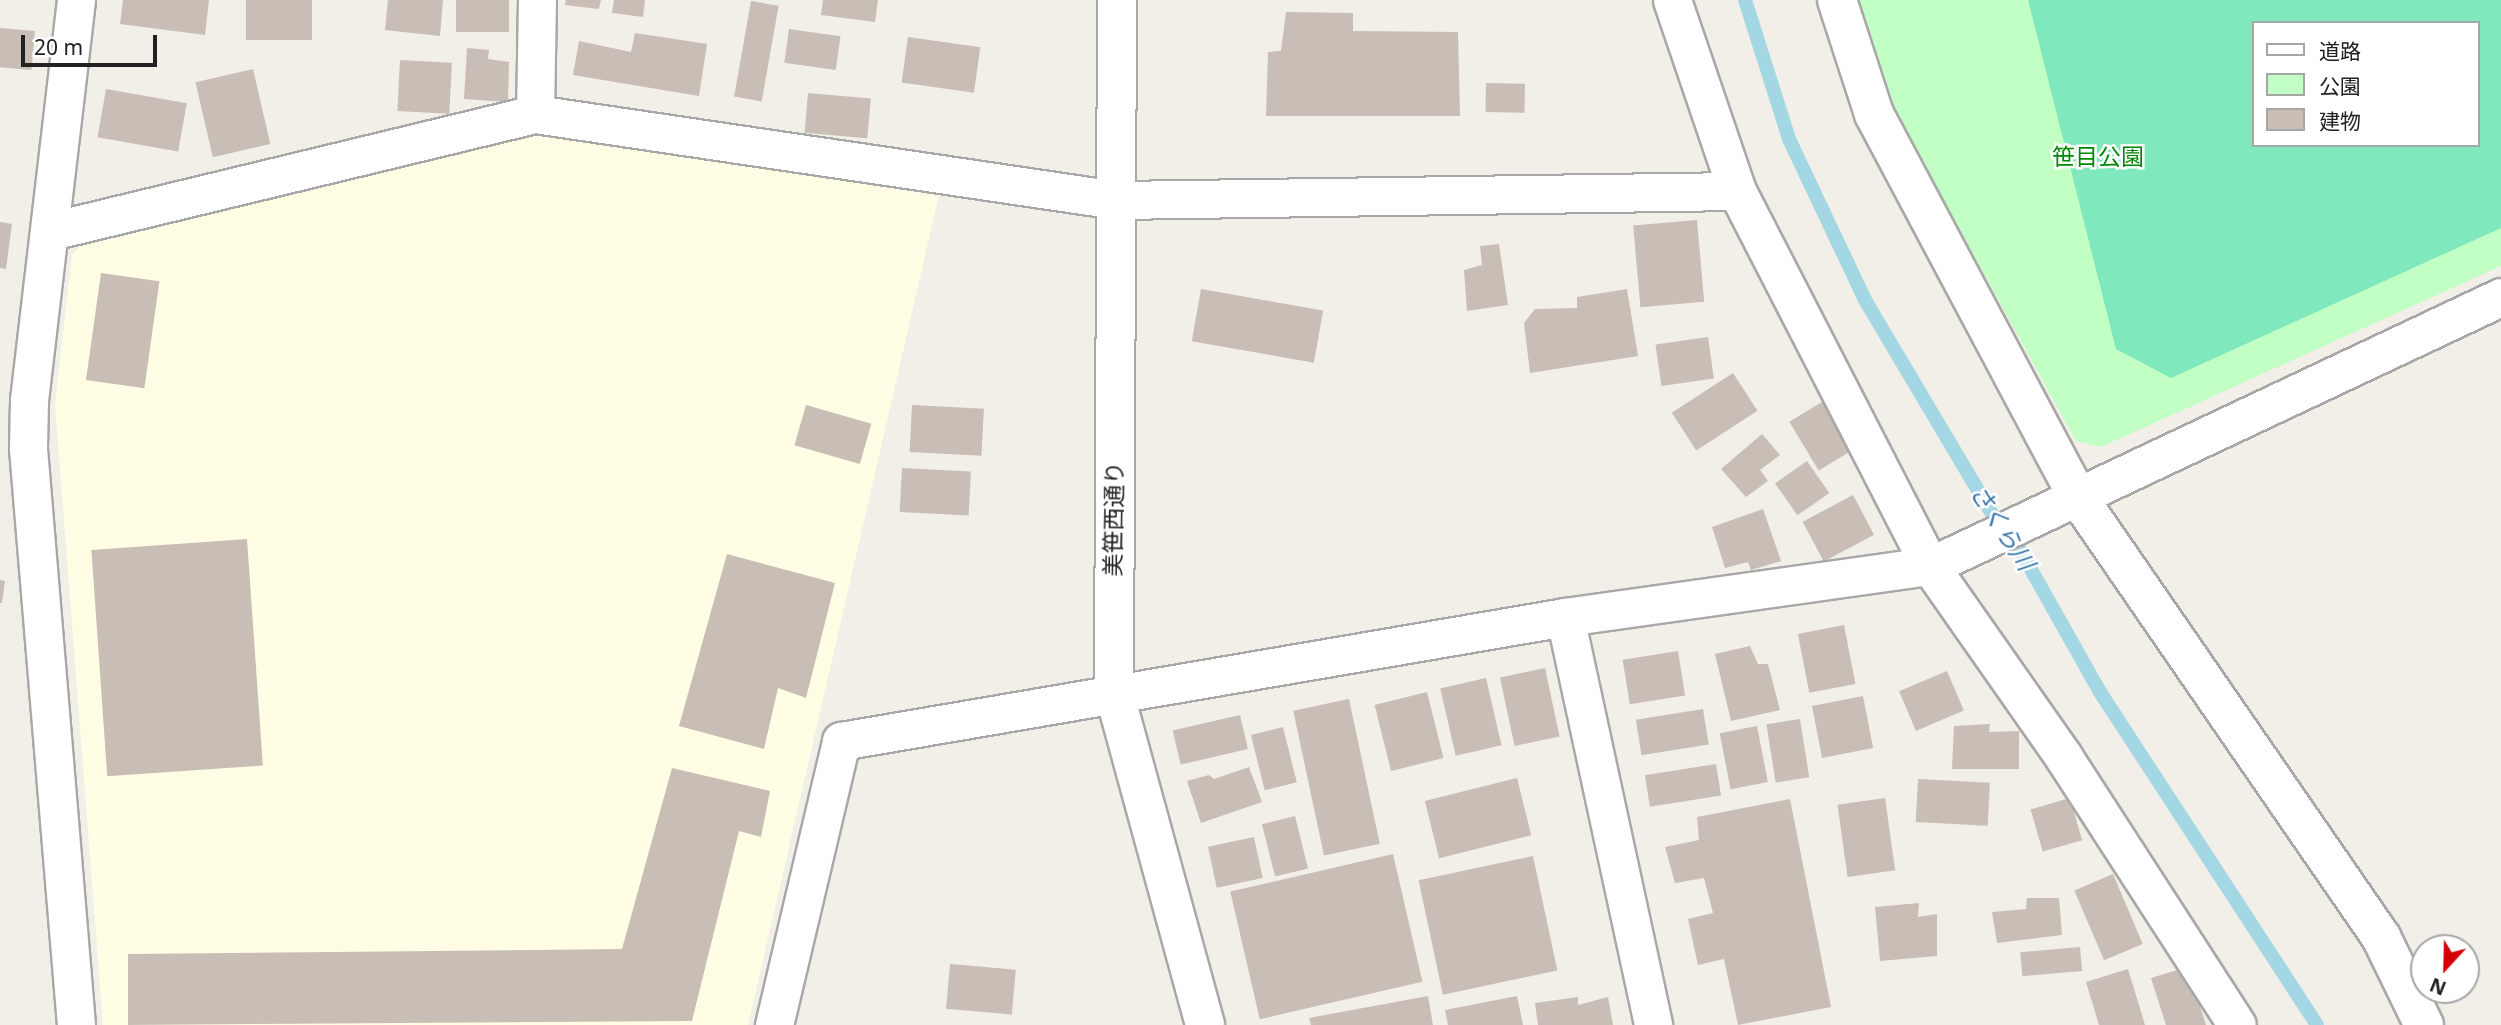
<!DOCTYPE html>
<meta charset="utf-8">
<style>
body{margin:0}
#map{position:relative;width:2501px;height:1025px;overflow:hidden;background:#f2eee8;font-family:"Noto Sans","Noto Sans JP",sans-serif}
div>[style]{position:absolute}
[style*='--x']{left:calc(var(--x)*1px);top:calc(var(--y)*1px);width:calc(var(--w)*1px);rotate:calc(var(--a)*1deg)}
.education>*{inset:0;background:#fffee4}
.park>*{inset:0;background:#c2ffc5}
.pitch>*{inset:0;background:#7fe8bc}
.stream>*{height:14px;margin:-7px;padding:0 7px;transform-origin:7px;border-radius:7px;background:#a4d7e4}
.building>*{inset:0;background:#c8beb6;transform-origin:0 0}
.roads{filter:drop-shadow(2px 0 #a8a8a8) drop-shadow(-2px 0 #a8a8a8) drop-shadow(0 2px #a8a8a8) drop-shadow(0 -2px #a8a8a8)}
.minor>*{height:37px;margin:-18.5px;padding:0 18.5px;transform-origin:18.5px;border-radius:18.5px;background:#fff}
.tertiary>*{height:38px;margin:-19px;padding:0 19px;transform-origin:19px;border-radius:19px;background:#fff}
span{translate:-50% -50%;white-space:nowrap;text-align:center;line-height:1.15;-webkit-text-stroke:5px #fff;paint-order:stroke}
.park-label{font-size:23px;color:#028808}
.street-label{font-size:23px;color:#212121}
.water-label{font-size:24px;color:#3e78ab;font-style:italic}
.legend{position:absolute;left:2252px;top:21px;width:228px;height:126px;box-sizing:border-box;background:#fff;border:2px solid #a6a6a6;margin:0;padding:9px 12px;list-style:none;font-size:21px;color:#212121}
.legend li{display:flex;align-items:center;gap:14px;height:35px}
.legend b{width:35px;border:2px solid #a6a6a6}
.north{position:absolute;left:2410px;top:934px;width:70px;height:70px;box-sizing:border-box;background:#fff;border:2px solid #a6a6a6;border-radius:50%;rotate:202deg;font-size:19px;font-weight:700;line-height:28px;text-align:center;color:#212121}
.north::after{content:'';display:block;margin:auto;width:24px;height:32px;background:#d30006;clip-path:polygon(50% 0,100% 100%,50% 72%,0 100%)}
.scale{position:absolute;left:21px;top:35px;width:136px;height:32px;box-sizing:border-box;border:4px solid #212121;border-top:0;padding-left:9px;font-size:21px;line-height:24px;white-space:nowrap;color:#212121;-webkit-text-stroke:5px #fff;paint-order:stroke}
</style>
<div id="map">
<div class="education">
<i style="clip-path:polygon(536px 132px,939px 195px,748px 1025px,103px 1025px,55px 404px,72px 255px,85px 240px)"></i>
</div>
<div class="park">
<i style="clip-path:polygon(evenodd,1857px 0,2501px 0,2501px 266px,2101px 447px,2076px 441px,1901px 123px,1857px 0,2254px 23px,2478px 23px,2478px 145px,2254px 145px,2254px 23px)"></i>
</div>
<div class="pitch">
<i style="clip-path:polygon(evenodd,2028px 0,2501px 0,2501px 228px,2171px 378px,2116px 349px,2028px 0,2254px 23px,2478px 23px,2478px 145px,2254px 145px,2254px 23px)"></i>
</div>
<div class="stream">
<i style="--x:1745;--y:0;--w:146;--a:72.4"></i>
<i style="--x:1789;--y:139;--w:178;--a:64.7"></i>
<i style="--x:1865;--y:300;--w:266;--a:59.3"></i>
<i style="--x:2001;--y:529;--w:28;--a:48"></i>
<i style="--x:2020;--y:550;--w:163;--a:60.6"></i>
<i style="--x:2100;--y:692;--w:397;--a:56.9"></i>
</div>
<div class="building">
<i style="clip-path:polygon(123px 0,209px 0,205px 35px,120px 24px)"></i>
<i style="left:246px;top:0;width:66px;height:40px"></i>
<i style="clip-path:polygon(388px 0,443px 0,440px 36px,385px 30px)"></i>
<i style="left:456px;top:0;width:53px;height:32px"></i>
<i style="clip-path:polygon(566px 0,601px 0,599px 9px,565px 5px)"></i>
<i style="clip-path:polygon(614px 0,645px 0,643px 17px,612px 13px)"></i>
<i style="clip-path:polygon(823px 0,878px 0,875px 22px,821px 15px)"></i>
<i style="left:751px;top:1px;width:28px;height:97px;rotate:10deg"></i>
<i style="clip-path:polygon(1286px 12px,1353px 13px,1353px 31px,1458px 32px,1460px 116px,1266px 116px,1268px 52px,1281px 51px)"></i>
<i style="left:0;top:28px;width:35px;height:39px;rotate:5deg"></i>
<i style="left:789px;top:29px;width:52px;height:34px;rotate:8deg"></i>
<i style="clip-path:polygon(635px 33px,707px 44px,699px 96px,573px 75px,579px 41px,631px 52px)"></i>
<i style="left:908px;top:37px;width:73px;height:46px;rotate:8deg"></i>
<i style="clip-path:polygon(467px 48px,489px 50px,488px 59px,509px 62px,508px 102px,464px 99px)"></i>
<i style="left:400px;top:60px;width:52px;height:51px;rotate:3deg"></i>
<i style="left:253px;top:69px;width:77px;height:59px;rotate:77deg"></i>
<i style="left:1486px;top:83px;width:39px;height:29px;rotate:1deg"></i>
<i style="left:106px;top:89px;width:82px;height:49px;rotate:10deg"></i>
<i style="left:808px;top:93px;width:63px;height:40px;rotate:5deg"></i>
<i style="left:1697px;top:220px;width:82px;height:64px;rotate:85deg"></i>
<i style="clip-path:polygon(0 222px,12px 224px,6px 269px,0 268px)"></i>
<i style="clip-path:polygon(1499px 244px,1508px 305px,1467px 311px,1464px 270px,1482px 265px,1480px 246px)"></i>
<i style="left:101px;top:273px;width:59px;height:108px;rotate:8deg"></i>
<i style="left:1201px;top:289px;width:124px;height:53px;rotate:10deg"></i>
<i style="clip-path:polygon(1627px 289px,1638px 356px,1530px 373px,1524px 323px,1535px 309px,1577px 308px,1577px 297px)"></i>
<i style="left:1708px;top:337px;width:42px;height:53px;rotate:82deg"></i>
<i style="left:1733px;top:373px;width:45px;height:73px;rotate:57deg"></i>
<i style="left:1827px;top:399px;width:57px;height:44px;rotate:59deg"></i>
<i style="left:806px;top:405px;width:68px;height:42px;rotate:16deg"></i>
<i style="left:912px;top:405px;width:72px;height:47px;rotate:3deg"></i>
<i style="clip-path:polygon(1762px 434px,1780px 455px,1760px 470px,1768px 481px,1746px 497px,1721px 469px)"></i>
<i style="left:1807px;top:461px;width:39px;height:39px;rotate:55deg"></i>
<i style="left:902px;top:468px;width:69px;height:44px;rotate:3deg"></i>
<i style="left:1853px;top:495px;width:45px;height:57px;rotate:62deg"></i>
<i style="clip-path:polygon(1763px 509px,1781px 561px,1751px 570px,1748px 562px,1725px 568px,1712px 527px)"></i>
<i style="left:247px;top:539px;width:227px;height:156px;rotate:86deg"></i>
<i style="clip-path:polygon(727px 554px,835px 583px,806px 698px,778px 688px,764px 749px,679px 726px)"></i>
<i style="clip-path:polygon(0 580px,5px 581px,2px 603px,0 603px)"></i>
<i style="left:1844px;top:625px;width:60px;height:47px;rotate:79deg"></i>
<i style="clip-path:polygon(1750px 646px,1758px 664px,1768px 664px,1780px 710px,1731px 721px,1715px 654px)"></i>
<i style="left:1678px;top:651px;width:45px;height:56px;rotate:81deg"></i>
<i style="left:1545px;top:668px;width:70px;height:46px;rotate:78deg"></i>
<i style="left:1947px;top:671px;width:43px;height:52px;rotate:67deg"></i>
<i style="left:1486px;top:678px;width:69px;height:47px;rotate:77deg"></i>
<i style="left:1427px;top:692px;width:68px;height:54px;rotate:76deg"></i>
<i style="left:1863px;top:696px;width:53px;height:52px;rotate:79deg"></i>
<i style="left:1349px;top:699px;width:148px;height:57px;rotate:78deg"></i>
<i style="left:1703px;top:709px;width:36px;height:68px;rotate:81deg"></i>
<i style="left:1240px;top:715px;width:35px;height:69px;rotate:77deg"></i>
<i style="left:1800px;top:719px;width:59px;height:34px;rotate:81deg"></i>
<i style="clip-path:polygon(1990px 724px,1989px 732px,2019px 731px,2019px 769px,1952px 769px,1954px 726px)"></i>
<i style="left:1757px;top:726px;width:57px;height:38px;rotate:79deg"></i>
<i style="left:1283px;top:727px;width:57px;height:33px;rotate:76deg"></i>
<i style="left:1716px;top:764px;width:32px;height:72px;rotate:81deg"></i>
<i style="clip-path:polygon(1249px 767px,1262px 802px,1201px 823px,1187px 781px,1209px 775px,1214px 779px)"></i>
<i style="clip-path:polygon(672px 768px,770px 791px,761px 837px,739px 831px,692px 1021px,128px 1025px,128px 954px,622px 949px)"></i>
<i style="left:1517px;top:778px;width:59px;height:95px;rotate:76deg"></i>
<i style="left:1918px;top:779px;width:72px;height:43px;rotate:3deg"></i>
<i style="left:1885px;top:798px;width:73px;height:48px;rotate:82deg"></i>
<i style="left:2070px;top:798px;width:44px;height:41px;rotate:74deg"></i>
<i style="clip-path:polygon(1790px 799px,1831px 1007px,1738px 1025px,1724px 959px,1698px 965px,1688px 919px,1713px 913px,1704px 878px,1675px 883px,1665px 847px,1699px 840px,1697px 817px)"></i>
<i style="left:1295px;top:816px;width:54px;height:34px;rotate:76deg"></i>
<i style="left:1254px;top:837px;width:42px;height:47px;rotate:78deg"></i>
<i style="left:1393px;top:854px;width:131px;height:167px;rotate:77deg"></i>
<i style="left:1533px;top:856px;width:117px;height:117px;rotate:78deg"></i>
<i style="left:2113px;top:874px;width:76px;height:42px;rotate:67deg"></i>
<i style="clip-path:polygon(2027px 898px,2059px 898px,2062px 935px,1997px 943px,1992px 912px,2026px 909px)"></i>
<i style="clip-path:polygon(1919px 903px,1918px 917px,1937px 914px,1937px 956px,1880px 961px,1875px 907px)"></i>
<i style="left:2080px;top:947px;width:24px;height:60px;rotate:85deg"></i>
<i style="left:950px;top:964px;width:66px;height:45px;rotate:5deg"></i>
<i style="clip-path:polygon(2187px 967px,2206px 1025px,2166px 1025px,2151px 978px)"></i>
<i style="clip-path:polygon(2128px 969px,2145px 1025px,2099px 1025px,2086px 982px)"></i>
<i style="clip-path:polygon(1428px 996px,1433px 1025px,1311px 1025px,1309px 1018px)"></i>
<i style="clip-path:polygon(1517px 996px,1523px 1025px,1448px 1025px,1445px 1010px)"></i>
<i style="clip-path:polygon(1578px 997px,1578px 1005px,1608px 997px,1613px 1025px,1538px 1025px,1535px 1003px)"></i>
</div>
<div class="roads">
<div class="minor">
<i style="--x:1672;--y:0;--w:202;--a:71.2"></i>
<i style="--x:1737;--y:191;--w:422;--a:62.8"></i>
<i style="--x:1930;--y:566;--w:232;--a:55"></i>
<i style="--x:2063;--y:756;--w:320;--a:57.1"></i>
<i style="--x:535;--y:114;--w:114;--a:-89"></i>
<i style="--x:51;--y:231;--w:498;--a:-13.6"></i>
<i style="--x:535;--y:114;--w:587;--a:8.42"></i>
<i style="--x:1116;--y:200;--w:621;--a:-0.83"></i>
<i style="--x:1565;--y:617;--w:417;--a:77.8"></i>
<i style="--x:76;--y:1025;--w:579;--a:-94.76"></i>
<i style="--x:28;--y:448;--w:48;--a:-88.8"></i>
<i style="--x:29;--y:400;--w:403;--a:-83.3"></i>
<i style="--x:774;--y:1025;--w:292;--a:-76.7"></i>
<i style="--x:841;--y:741;--w:735;--a:-9.72"></i>
<i style="--x:1565;--y:617;--w:369;--a:-8"></i>
<i style="--x:1930;--y:566;--w:631;--a:-25.23"></i>
</div>
<div class="tertiary">
<i style="--x:1117;--y:0;--w:692;--a:90.25"></i>
<i style="--x:1114;--y:692;--w:345;--a:74.7"></i>
<i style="--x:1837;--y:0;--w:120;--a:72"></i>
<i style="--x:1874;--y:114;--w:433;--a:62"></i>
<i style="--x:2077;--y:496;--w:536;--a:55.42"></i>
<i style="--x:2381;--y:937;--w:98;--a:64"></i>
</div>
</div>
<div class="park-label">
<span style="left:2098px;top:156px">笹目公園</span>
</div>
<div class="street-label">
<span style="left:1113px;top:519px;rotate:-89deg">美笹西通り</span>
</div>
<div class="water-label">
<span style="left:2003px;top:527px;rotate:57deg">さくら川</span>
</div>
<ul class="legend">
<li><b style="height:9px;background:#fff"></b>道路</li>
<li><b style="height:19px;background:#c2ffc5"></b>公園</li>
<li><b style="height:19px;background:#c8beb6"></b>建物</li>
</ul>
<div class="north">N</div>
<div class="scale">20 m</div>
</div>
